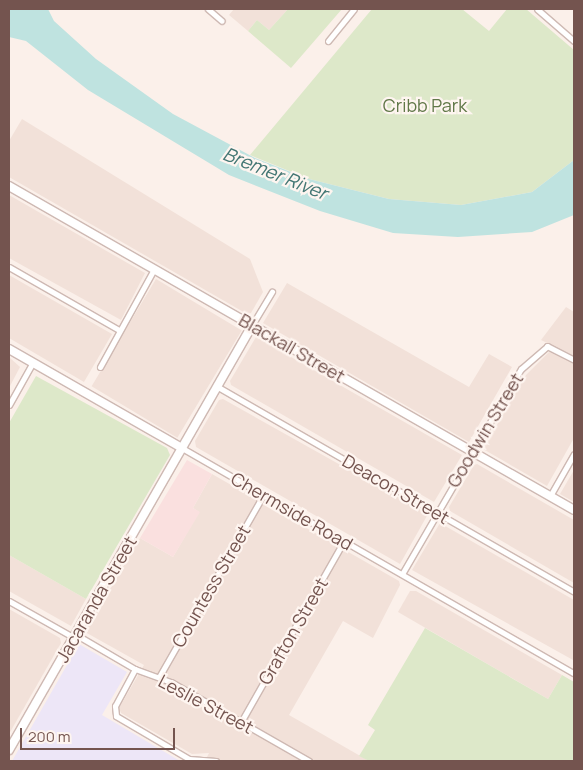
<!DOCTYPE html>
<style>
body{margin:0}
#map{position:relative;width:583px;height:770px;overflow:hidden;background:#fbf0ea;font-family:Manrope,sans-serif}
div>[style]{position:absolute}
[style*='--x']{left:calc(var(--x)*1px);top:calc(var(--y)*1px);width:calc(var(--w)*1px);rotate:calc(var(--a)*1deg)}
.residential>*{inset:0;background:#f2e1d9;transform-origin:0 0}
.commercial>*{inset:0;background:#fae0df}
.education>*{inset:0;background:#ede6f7}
.green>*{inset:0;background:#dde8c9}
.water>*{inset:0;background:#bfe3e0}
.roads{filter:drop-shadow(1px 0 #ceb9b3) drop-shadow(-1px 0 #ceb9b3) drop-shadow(0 1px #ceb9b3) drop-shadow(0 -1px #ceb9b3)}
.street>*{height:5px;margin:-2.5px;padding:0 2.5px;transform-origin:2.5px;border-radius:2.5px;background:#fff}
.secondary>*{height:8px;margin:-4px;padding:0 4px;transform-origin:4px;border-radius:4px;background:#fff}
span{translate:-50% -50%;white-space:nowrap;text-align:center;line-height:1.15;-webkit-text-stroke:4.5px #fef5f0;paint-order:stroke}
.park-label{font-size:18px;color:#617848}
.street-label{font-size:18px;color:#74544f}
.water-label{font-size:19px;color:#447774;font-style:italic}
.frame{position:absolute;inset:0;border:10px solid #74544f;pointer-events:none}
.scale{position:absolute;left:20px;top:728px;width:155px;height:22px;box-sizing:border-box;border:2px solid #74544f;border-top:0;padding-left:6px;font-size:15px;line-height:18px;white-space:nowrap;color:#74544f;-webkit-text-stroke:4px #fef5f0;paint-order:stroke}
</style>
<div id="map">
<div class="residential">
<i style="clip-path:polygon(234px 9px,288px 9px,269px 30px,257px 20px,248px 31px,229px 15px)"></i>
<i style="clip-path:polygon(22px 119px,250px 259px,263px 292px,251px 313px,247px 314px,9px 177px,9px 141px)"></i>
<i style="clip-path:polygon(9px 195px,145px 273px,121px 320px,9px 258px)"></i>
<i style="clip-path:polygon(9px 275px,112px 334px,84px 382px,9px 338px)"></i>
<i style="left:156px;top:279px;width:100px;height:125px;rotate:31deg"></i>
<i style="clip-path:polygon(287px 283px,469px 387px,489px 354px,512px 367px,469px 442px,263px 323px)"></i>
<i style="clip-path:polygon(566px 307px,574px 312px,574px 356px,541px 340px)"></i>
<i style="clip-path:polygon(256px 337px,462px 455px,434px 502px,231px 385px,230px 381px)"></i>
<i style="clip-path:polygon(551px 350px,574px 363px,574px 438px,547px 486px,483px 449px,526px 375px)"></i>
<i style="clip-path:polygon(9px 357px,20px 367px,9px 388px)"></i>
<i style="clip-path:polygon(223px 399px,428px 514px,400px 564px,196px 447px,195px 441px,219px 400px)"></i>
<i style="clip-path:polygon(477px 464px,574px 520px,574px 583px,450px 511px,449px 507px,474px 465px)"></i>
<i style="clip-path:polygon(574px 470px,574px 502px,560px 494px)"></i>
<i style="clip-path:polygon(212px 474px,399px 581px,400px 585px,373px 638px,343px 621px,289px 715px,369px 761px,205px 761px,209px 753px,192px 754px,121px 713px,119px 708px,144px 665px,85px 632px,140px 538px,173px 557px,199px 512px,193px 508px)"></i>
<i style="clip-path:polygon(440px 523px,574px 600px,573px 660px,412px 570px)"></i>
<i style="clip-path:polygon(9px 555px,86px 599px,71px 626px,9px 591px)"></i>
<i style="clip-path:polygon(410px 591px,416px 591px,562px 675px,548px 699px,398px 612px)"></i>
<i style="clip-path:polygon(9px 609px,60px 638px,61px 643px,9px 734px)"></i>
</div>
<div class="commercial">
<i style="clip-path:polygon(187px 460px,212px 474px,193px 508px,200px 512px,173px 557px,140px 538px)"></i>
</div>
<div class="education">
<i style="clip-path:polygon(79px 644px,127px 672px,102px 715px,180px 761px,12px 761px)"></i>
</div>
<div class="green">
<i style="clip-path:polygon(288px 9px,342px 9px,291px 68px,248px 31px,257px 20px,269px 30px)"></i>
<i style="clip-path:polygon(372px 9px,462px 9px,489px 31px,507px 9px,526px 9px,574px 50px,574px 160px,532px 192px,461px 205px,389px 199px,309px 179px,250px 155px)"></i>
<i style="clip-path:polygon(36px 376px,167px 448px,170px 455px,86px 599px,9px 555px,9px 423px)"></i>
<i style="clip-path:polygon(425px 628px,548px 699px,562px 675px,574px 682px,574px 761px,369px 761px,359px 756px,375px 730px,368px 725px)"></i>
</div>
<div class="water">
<i style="clip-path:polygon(9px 9px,48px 9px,54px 21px,96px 59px,173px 114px,255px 158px,309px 179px,389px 199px,461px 205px,532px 192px,574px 160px,574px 215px,532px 232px,458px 237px,393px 233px,320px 211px,229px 175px,88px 90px,26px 41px,9px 37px)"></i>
</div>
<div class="roads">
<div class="street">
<i style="--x:208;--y:9;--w:18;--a:41"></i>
<i style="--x:537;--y:9;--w:49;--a:40.9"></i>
<i style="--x:328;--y:41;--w:41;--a:-50.9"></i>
<i style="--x:9;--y:267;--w:127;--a:29.8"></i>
<i style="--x:252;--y:325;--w:39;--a:-59"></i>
<i style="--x:100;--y:367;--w:112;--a:-61.1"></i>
<i style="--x:218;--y:387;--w:411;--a:29.9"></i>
<i style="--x:9;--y:405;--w:49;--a:-60.8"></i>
<i style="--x:182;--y:448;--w:452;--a:29.9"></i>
<i style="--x:550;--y:496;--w:48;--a:-60.3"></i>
<i style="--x:402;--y:574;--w:237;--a:-59.9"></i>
<i style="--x:521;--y:369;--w:35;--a:-41"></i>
<i style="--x:547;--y:346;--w:30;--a:27"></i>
<i style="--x:9;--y:601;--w:73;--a:29.4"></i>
<i style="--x:75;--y:634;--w:69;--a:30.3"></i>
<i style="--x:135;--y:669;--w:38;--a:20"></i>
<i style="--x:171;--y:682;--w:159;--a:29.8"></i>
<i style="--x:135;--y:669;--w:42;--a:118.4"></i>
<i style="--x:115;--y:706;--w:10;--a:84"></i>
<i style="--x:116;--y:716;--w:85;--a:30.5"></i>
<i style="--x:189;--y:759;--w:27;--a:4"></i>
<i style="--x:159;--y:677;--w:211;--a:-60.2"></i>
<i style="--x:241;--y:722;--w:208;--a:-60.4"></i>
</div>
<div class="secondary">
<i style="--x:9;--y:186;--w:651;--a:29.83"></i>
<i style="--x:9;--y:349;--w:199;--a:29.8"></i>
<i style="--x:9;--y:750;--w:490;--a:-60.2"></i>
</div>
</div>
<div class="park-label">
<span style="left:425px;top:105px">Cribb Park</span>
</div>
<div class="street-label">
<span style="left:292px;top:348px;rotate:30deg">Blackall Street</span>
<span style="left:485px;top:430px;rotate:-59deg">Goodwin Street</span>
<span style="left:396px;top:489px;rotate:30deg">Deacon Street</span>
<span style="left:292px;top:511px;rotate:30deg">Chermside Road</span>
<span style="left:211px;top:586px;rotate:-60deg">Countess Street</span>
<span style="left:96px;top:599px;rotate:-60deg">Jacaranda Street</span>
<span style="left:293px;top:631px;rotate:-60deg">Grafton Street</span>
<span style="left:206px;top:704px;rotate:28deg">Leslie Street</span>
</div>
<div class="water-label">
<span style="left:275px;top:174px;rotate:22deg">Bremer River</span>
</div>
<div class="frame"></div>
<div class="scale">200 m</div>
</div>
